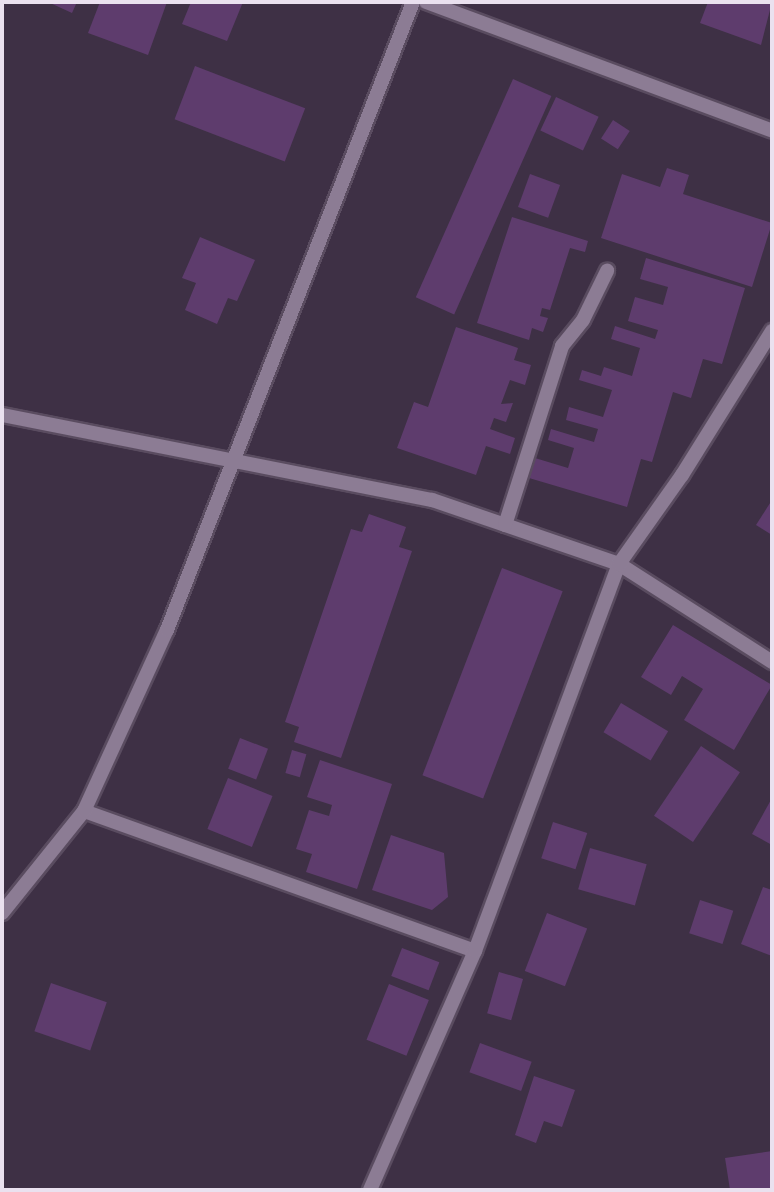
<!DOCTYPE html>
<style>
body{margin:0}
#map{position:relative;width:774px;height:1192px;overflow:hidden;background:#3e3045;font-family:Helvetica,sans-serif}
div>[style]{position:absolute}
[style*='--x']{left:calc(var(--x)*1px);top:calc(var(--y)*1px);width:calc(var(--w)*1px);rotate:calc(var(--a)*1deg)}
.building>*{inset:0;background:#5e3c6d;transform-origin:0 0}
.roads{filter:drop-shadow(2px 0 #5a4c60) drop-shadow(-2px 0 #5a4c60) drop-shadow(0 2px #5a4c60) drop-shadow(0 -2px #5a4c60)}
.minor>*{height:14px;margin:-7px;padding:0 7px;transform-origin:7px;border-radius:7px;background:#8c7c94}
.tertiary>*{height:14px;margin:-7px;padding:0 7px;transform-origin:7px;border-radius:7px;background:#8c7c94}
span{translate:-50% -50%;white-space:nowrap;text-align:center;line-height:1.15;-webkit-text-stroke:5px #211b24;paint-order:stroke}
.frame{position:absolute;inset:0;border:4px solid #eae1ef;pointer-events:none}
</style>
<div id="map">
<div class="building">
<i style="clip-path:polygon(48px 2px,77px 2px,72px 13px)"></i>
<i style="clip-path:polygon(100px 2px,167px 2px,148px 55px,88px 33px)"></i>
<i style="clip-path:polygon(191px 2px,243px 2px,227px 41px,182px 24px)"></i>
<i style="clip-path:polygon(708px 2px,772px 2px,761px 45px,700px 23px)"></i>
<i style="left:195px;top:66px;width:118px;height:57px;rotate:21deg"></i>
<i style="left:513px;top:79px;width:42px;height:239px;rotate:24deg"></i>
<i style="left:556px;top:97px;width:47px;height:37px;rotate:25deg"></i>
<i style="left:613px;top:120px;width:20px;height:22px;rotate:33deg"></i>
<i style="clip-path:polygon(667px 168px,689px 175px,683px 194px,772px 223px,752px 287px,601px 238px,622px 174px,660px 187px)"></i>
<i style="left:530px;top:174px;width:32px;height:35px;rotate:20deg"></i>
<i style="clip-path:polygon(512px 217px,588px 241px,585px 252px,570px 248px,550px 310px,542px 308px,540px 316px,548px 318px,543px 332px,532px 328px,529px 340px,477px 323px)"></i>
<i style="clip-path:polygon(200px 237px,255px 260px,237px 301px,228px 298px,217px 324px,185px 310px,196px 283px,182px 278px)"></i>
<i style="clip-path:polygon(646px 258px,745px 288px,722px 364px,703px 359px,691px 398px,673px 392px,652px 462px,641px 459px,627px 507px,529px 478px,535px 458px,568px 468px,574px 448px,548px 440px,551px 429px,594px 442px,598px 429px,566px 420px,569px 407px,603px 417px,612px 390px,579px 380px,582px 370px,601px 376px,604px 367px,632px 376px,640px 348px,611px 339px,615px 326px,655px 339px,658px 330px,628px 321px,635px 297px,663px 305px,668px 287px,640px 279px)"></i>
<i style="clip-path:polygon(456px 327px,518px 348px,514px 360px,531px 365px,525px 385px,510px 380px,501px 404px,513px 403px,506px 422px,494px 418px,490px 429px,515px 438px,510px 454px,486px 446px,476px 475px,397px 448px,414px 402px,428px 407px)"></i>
<i style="clip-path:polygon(772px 500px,772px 535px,756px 525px)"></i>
<i style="clip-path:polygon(369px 514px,406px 527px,399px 547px,412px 551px,341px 758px,294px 742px,299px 727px,285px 722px,351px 529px,362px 532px)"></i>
<i style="left:502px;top:568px;width:65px;height:222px;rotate:21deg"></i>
<i style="clip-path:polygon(673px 625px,772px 685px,734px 750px,684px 720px,703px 689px,682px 676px,671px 695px,641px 677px)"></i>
<i style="left:621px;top:703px;width:55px;height:34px;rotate:31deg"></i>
<i style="left:240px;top:738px;width:30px;height:33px;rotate:21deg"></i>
<i style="left:701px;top:746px;width:47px;height:84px;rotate:34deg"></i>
<i style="left:292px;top:750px;width:15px;height:24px;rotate:16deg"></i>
<i style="clip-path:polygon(320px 760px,392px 784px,357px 889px,306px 872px,312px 854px,296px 849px,309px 810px,329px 816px,332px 805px,307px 797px)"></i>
<i style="left:228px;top:778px;width:48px;height:55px;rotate:22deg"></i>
<i style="clip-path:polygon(772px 798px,772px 845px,752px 834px)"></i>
<i style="left:553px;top:822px;width:36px;height:38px;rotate:18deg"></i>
<i style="clip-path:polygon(391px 835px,444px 853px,448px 897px,432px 910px,372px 890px)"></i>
<i style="left:590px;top:848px;width:59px;height:43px;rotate:16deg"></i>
<i style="clip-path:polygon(763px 887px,772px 890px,772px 956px,741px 944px)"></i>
<i style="left:700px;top:900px;width:35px;height:35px;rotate:18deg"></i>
<i style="left:547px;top:913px;width:43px;height:62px;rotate:21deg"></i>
<i style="left:402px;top:948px;width:40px;height:30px;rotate:21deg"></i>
<i style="left:499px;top:972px;width:25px;height:43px;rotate:16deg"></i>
<i style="left:51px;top:983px;width:59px;height:51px;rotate:19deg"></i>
<i style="left:389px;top:984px;width:43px;height:60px;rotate:22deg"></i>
<i style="left:480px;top:1043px;width:55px;height:31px;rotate:20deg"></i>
<i style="clip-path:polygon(534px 1076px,575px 1090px,562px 1127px,544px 1121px,536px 1143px,515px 1135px)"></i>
<i style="clip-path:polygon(772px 1151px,772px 1190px,730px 1190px,725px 1158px)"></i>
</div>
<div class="roads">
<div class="minor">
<i style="--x:2;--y:415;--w:438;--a:11.2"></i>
<i style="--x:432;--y:500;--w:198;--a:18.9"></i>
<i style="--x:619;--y:564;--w:182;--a:32.6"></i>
<i style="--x:505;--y:525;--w:188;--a:-72.3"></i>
<i style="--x:562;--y:346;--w:33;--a:-51"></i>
<i style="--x:583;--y:320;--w:55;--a:-63.9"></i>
<i style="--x:84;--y:811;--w:415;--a:19.7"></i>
</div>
<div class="tertiary">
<i style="--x:426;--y:2;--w:369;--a:20.4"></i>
<i style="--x:2;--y:913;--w:131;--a:-51.2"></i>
<i style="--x:84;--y:811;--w:199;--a:-65.4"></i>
<i style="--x:167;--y:630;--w:674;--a:-68.61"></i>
<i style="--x:370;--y:1190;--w:261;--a:-66.3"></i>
<i style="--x:475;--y:951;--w:413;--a:-69.6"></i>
<i style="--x:619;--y:564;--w:109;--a:-54.7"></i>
<i style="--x:682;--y:475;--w:170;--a:-58"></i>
</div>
</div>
<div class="frame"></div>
</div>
